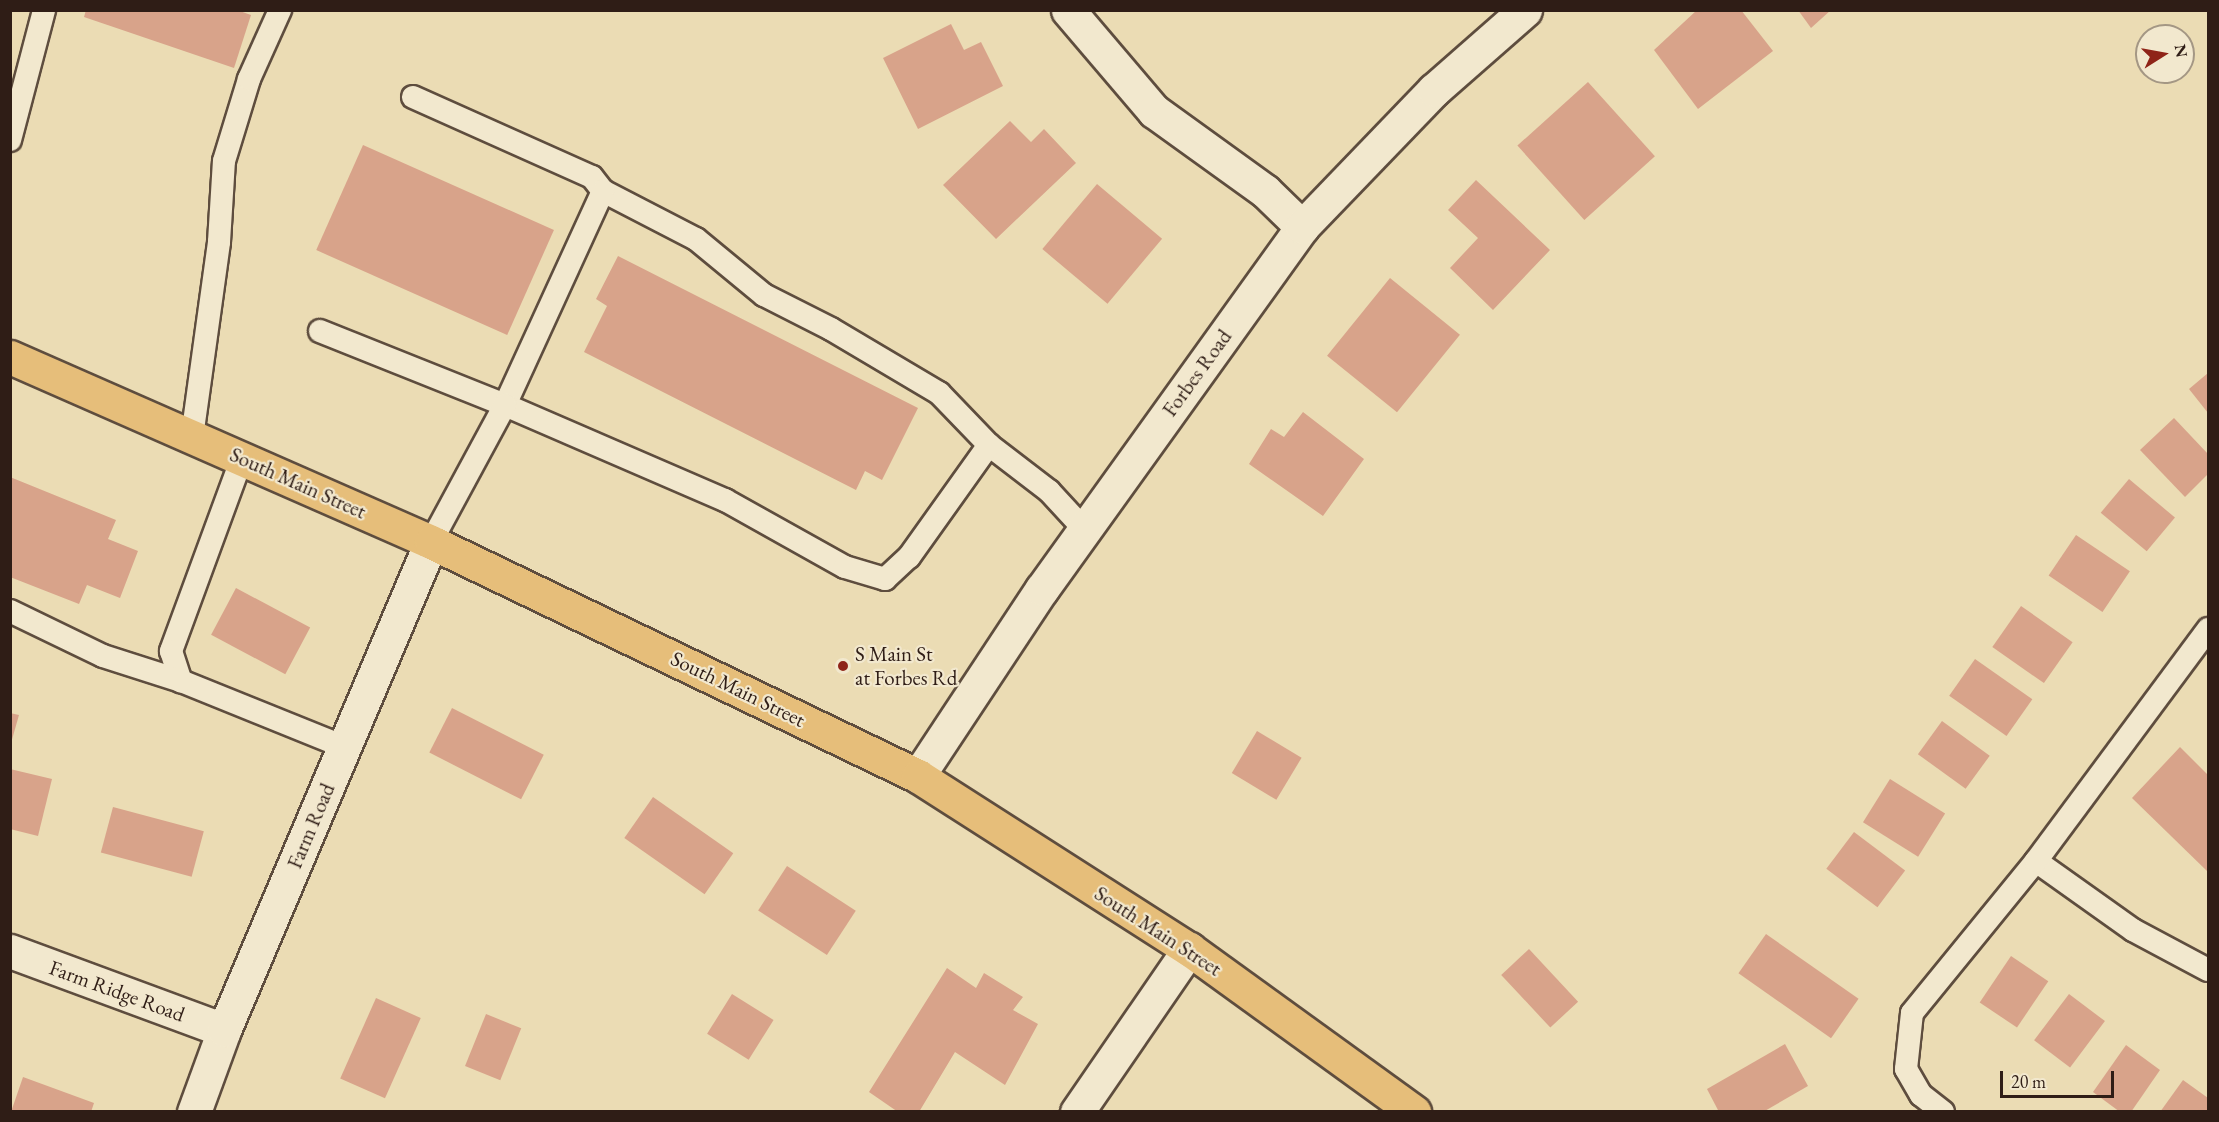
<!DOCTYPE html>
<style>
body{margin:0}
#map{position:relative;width:2219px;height:1122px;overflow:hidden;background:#ebdcb4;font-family:"EB Garamond",serif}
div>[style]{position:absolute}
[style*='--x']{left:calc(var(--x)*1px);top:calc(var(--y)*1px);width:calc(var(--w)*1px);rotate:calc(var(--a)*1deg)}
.building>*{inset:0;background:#d8a38a;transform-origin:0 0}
.roads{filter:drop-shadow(2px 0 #5e4d3e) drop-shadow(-2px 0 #5e4d3e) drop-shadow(0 2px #5e4d3e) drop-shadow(0 -2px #5e4d3e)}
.lane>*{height:22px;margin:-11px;padding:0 11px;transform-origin:11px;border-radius:11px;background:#f2e8ce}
.street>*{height:33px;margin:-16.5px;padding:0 16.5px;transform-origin:16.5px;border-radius:16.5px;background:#f2e8ce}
.secondary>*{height:33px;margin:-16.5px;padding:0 16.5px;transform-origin:16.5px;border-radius:16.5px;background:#f2e8ce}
.primary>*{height:33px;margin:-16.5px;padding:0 16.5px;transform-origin:16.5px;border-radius:16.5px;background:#e6be7a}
.dots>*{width:16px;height:16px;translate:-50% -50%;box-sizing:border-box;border:3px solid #f2e8ce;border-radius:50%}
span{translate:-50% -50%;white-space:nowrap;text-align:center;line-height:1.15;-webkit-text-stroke:4.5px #f2e8ce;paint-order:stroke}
.street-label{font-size:21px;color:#2f1d16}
.poi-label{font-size:21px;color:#2f1d16}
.left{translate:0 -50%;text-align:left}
.frame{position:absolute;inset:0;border:12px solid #2f1d16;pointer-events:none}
.north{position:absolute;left:2135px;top:24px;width:60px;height:60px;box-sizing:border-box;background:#f2e8ce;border:2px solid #a49784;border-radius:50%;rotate:79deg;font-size:16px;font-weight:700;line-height:24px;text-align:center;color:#2f1d16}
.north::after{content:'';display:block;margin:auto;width:21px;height:27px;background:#8f2418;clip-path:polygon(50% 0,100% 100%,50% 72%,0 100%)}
.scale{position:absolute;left:2000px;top:1071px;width:114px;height:27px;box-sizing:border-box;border:3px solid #2f1d16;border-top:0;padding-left:8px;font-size:18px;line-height:21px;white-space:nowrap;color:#2f1d16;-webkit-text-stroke:4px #f2e8ce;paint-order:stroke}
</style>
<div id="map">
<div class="building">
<i style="clip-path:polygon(86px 10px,237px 10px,251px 15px,234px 68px,84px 17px)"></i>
<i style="clip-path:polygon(1697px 10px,1741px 10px,1773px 51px,1698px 109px,1654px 50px)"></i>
<i style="clip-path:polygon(1798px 10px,1831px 10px,1811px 28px)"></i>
<i style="clip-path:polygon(951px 24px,964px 50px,981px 42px,1003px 86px,918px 129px,883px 58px)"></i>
<i style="left:1588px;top:82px;width:100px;height:95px;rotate:48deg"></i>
<i style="clip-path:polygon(1010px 121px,1031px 142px,1044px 129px,1076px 163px,996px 239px,943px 185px)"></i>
<i style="left:363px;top:145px;width:209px;height:115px;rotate:24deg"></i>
<i style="clip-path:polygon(1476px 180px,1550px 250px,1493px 310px,1450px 268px,1478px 238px,1448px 210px)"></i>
<i style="left:1097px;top:184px;width:85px;height:85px;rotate:40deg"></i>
<i style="clip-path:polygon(618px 256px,918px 408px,882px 480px,865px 471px,856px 490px,584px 352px,607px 306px,596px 299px)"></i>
<i style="left:1390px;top:278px;width:90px;height:100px;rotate:39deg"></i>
<i style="clip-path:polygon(2208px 373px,2208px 413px,2189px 389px)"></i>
<i style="clip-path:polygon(1303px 412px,1364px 459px,1323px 516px,1249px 464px,1271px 429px,1284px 437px)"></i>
<i style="clip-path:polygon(2174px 418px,2208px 454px,2208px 474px,2185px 497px,2140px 450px)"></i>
<i style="clip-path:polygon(10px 477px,116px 520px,108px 539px,138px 551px,120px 598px,87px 585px,79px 604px,10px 577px)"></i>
<i style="left:2129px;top:479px;width:60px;height:44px;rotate:40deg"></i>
<i style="left:2076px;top:535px;width:65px;height:49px;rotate:34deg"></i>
<i style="left:236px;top:588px;width:84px;height:53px;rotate:28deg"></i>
<i style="left:2021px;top:606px;width:63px;height:50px;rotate:35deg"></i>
<i style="left:1975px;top:659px;width:70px;height:45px;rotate:35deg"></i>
<i style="left:452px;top:708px;width:103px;height:50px;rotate:27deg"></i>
<i style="clip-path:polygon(10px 713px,19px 715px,11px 743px,10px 743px)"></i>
<i style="left:1942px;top:721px;width:59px;height:41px;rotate:36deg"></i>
<i style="left:1257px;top:731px;width:52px;height:49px;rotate:31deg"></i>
<i style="clip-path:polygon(2180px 747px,2208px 775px,2208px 872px,2132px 798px)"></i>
<i style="clip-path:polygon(10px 769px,52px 779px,38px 836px,10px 829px)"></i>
<i style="left:1890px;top:779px;width:65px;height:51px;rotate:32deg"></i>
<i style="left:653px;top:797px;width:98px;height:50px;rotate:35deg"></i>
<i style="left:113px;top:807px;width:94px;height:47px;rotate:15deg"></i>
<i style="left:1854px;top:832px;width:64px;height:46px;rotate:37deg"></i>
<i style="left:787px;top:866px;width:82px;height:53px;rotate:33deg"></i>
<i style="left:1766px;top:934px;width:113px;height:48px;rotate:35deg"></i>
<i style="left:1529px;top:949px;width:72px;height:38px;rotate:47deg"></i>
<i style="left:2011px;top:956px;width:45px;height:56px;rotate:34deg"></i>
<i style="clip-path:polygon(947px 968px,976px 988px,984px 973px,1023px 997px,1013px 1010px,1038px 1024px,1005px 1085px,955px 1052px,919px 1112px,898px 1112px,869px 1092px)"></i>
<i style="left:732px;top:994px;width:49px;height:47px;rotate:32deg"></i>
<i style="left:2069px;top:994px;width:45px;height:58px;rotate:37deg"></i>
<i style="left:376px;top:998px;width:49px;height:88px;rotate:24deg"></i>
<i style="left:486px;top:1014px;width:38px;height:56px;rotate:22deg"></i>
<i style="clip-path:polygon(1785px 1044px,1808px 1086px,1763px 1112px,1719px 1112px,1707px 1089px)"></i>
<i style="clip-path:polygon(2126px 1045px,2160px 1070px,2131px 1112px,2120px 1112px,2093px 1092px)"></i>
<i style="clip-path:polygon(23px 1077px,94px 1103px,91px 1112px,11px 1112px)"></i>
<i style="clip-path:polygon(2183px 1080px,2208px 1098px,2208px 1112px,2160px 1112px)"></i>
</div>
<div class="roads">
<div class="lane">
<i style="--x:413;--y:97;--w:196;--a:24.1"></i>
<i style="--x:592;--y:177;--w:18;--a:52"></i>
<i style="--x:603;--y:191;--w:105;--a:27.3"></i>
<i style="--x:696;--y:239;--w:88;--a:39.5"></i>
<i style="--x:764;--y:295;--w:75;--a:26.9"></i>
<i style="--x:831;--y:329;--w:126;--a:30.7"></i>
<i style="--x:939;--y:393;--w:72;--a:46.1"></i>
<i style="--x:989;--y:445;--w:76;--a:37.5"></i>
<i style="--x:1049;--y:491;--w:53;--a:47.3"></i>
<i style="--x:10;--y:140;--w:134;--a:-75.3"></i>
<i style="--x:603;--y:191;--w:235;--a:114.6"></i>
<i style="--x:505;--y:405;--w:240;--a:23.4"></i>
<i style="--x:725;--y:500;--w:137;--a:29.2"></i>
<i style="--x:845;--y:567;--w:42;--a:16.7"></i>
<i style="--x:885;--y:579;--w:33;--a:-43"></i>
<i style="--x:909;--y:557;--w:138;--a:-54.5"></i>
<i style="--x:320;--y:331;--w:199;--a:21.8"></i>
<i style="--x:505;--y:405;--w:156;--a:118.4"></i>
<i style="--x:192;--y:437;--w:197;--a:-82.1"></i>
<i style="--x:219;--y:242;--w:81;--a:-86.5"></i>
<i style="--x:224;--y:161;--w:86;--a:-73"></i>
<i style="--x:249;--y:79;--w:76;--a:-65.8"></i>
<i style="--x:242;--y:458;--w:206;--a:110.2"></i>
<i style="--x:171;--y:651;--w:32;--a:72"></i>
<i style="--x:181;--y:681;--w:176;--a:22"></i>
<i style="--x:10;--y:611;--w:103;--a:25.8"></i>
<i style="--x:103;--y:656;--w:82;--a:17.8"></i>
<i style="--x:2036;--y:861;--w:119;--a:35.4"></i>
<i style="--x:2133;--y:930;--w:85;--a:28.1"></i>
<i style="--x:1943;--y:1112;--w:28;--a:-142"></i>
<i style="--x:1921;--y:1095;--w:30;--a:-120"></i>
<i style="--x:1906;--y:1069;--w:56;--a:-83.9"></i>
<i style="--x:1912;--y:1013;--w:196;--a:-50.8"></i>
<i style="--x:2036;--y:861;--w:289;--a:-53.4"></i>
</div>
<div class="street">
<i style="--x:1068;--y:10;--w:133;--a:49.6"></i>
<i style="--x:1154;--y:111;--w:137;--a:35.8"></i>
<i style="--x:1265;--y:191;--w:52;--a:44.2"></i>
<i style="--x:10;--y:951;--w:228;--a:20.3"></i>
<i style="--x:194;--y:1112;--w:87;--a:-69.9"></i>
<i style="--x:224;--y:1030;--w:530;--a:-67.01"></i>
<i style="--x:1077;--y:1112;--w:198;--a:-55.5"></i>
</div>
<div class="secondary">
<i style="--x:918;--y:776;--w:224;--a:-56.5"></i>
<i style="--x:1042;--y:589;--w:446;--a:-54.3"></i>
<i style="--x:1302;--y:227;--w:190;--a:-46.1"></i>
<i style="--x:1434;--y:90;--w:121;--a:-41.3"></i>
</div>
<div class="primary">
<i style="--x:10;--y:357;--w:460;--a:23.7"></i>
<i style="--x:431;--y:542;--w:540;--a:25.66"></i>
<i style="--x:918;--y:776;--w:322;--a:32.6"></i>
<i style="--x:1189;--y:949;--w:278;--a:35.9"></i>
</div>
</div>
<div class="dots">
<i style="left:843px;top:666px;background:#8f2418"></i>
</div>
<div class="street-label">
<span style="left:1197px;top:373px;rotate:-54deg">Forbes Road</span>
<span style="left:298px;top:483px;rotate:24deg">South Main Street</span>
<span style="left:738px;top:689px;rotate:26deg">South Main Street</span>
<span style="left:311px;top:826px;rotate:-67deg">Farm Road</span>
<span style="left:1158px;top:931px;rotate:33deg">South Main Street</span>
<span style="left:117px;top:991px;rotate:20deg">Farm Ridge Road</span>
</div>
<div class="poi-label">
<span class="left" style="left:855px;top:666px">S Main St<br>at Forbes Rd</span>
</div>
<div class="frame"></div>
<div class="north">N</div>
<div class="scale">20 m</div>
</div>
